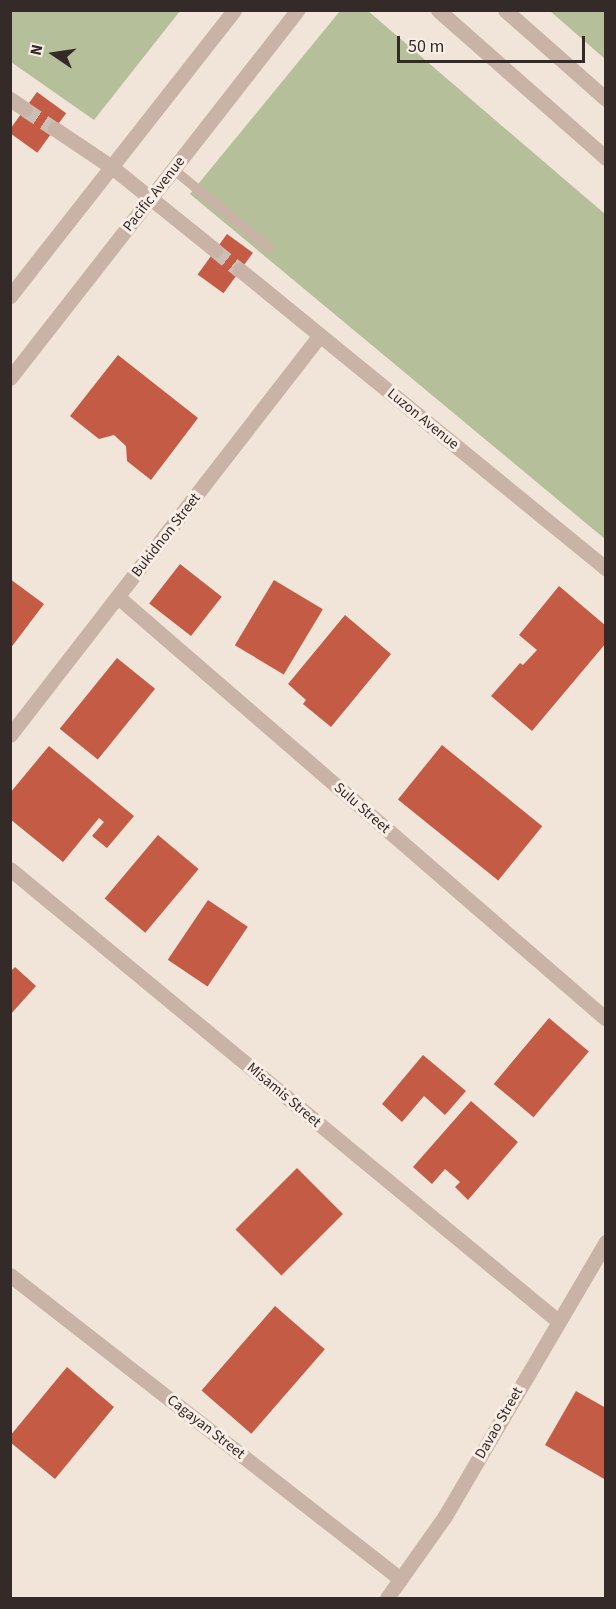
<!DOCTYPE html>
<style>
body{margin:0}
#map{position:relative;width:616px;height:1609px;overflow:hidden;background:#f1e4d9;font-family:"Source Sans 3",sans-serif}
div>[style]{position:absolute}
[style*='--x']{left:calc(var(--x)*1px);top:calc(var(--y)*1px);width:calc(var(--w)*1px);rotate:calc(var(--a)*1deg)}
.green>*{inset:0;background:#b5bf9a}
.building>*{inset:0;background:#c35b45;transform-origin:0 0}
.minor-tunnel>*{height:15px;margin-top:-7.5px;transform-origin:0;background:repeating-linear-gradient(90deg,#cbbfb5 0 15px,transparent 0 23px)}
.service>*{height:10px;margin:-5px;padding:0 5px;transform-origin:5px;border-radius:5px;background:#c8b3a6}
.minor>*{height:15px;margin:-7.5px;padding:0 7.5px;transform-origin:7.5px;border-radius:7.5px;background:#c8b3a6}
span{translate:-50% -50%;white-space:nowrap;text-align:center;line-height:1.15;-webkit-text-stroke:6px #f9eee5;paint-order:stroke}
.street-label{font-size:15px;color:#342a27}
.frame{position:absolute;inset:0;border:12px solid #342a27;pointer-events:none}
.north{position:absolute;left:24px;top:24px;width:60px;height:60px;-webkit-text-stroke:4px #f9eee5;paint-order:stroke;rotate:283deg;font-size:16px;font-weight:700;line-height:24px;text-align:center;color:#342a27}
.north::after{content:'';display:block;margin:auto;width:21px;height:27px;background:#342a27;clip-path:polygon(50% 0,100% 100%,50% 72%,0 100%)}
.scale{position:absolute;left:397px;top:36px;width:188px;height:27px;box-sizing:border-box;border:3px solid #342a27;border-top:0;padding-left:8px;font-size:18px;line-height:21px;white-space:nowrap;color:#342a27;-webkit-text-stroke:4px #f9eee5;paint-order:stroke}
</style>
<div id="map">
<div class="green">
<i style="clip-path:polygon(11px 10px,180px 10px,180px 11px,94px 120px,11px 62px)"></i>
<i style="clip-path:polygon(340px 11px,368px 11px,605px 214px,605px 539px,190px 194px)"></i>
<i style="clip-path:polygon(550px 11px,605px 11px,605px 59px)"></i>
</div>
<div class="building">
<i style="left:37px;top:92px;width:36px;height:49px;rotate:36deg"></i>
<i style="left:227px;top:234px;width:32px;height:50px;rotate:36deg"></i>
<i style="clip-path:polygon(118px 355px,198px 418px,151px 480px,127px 461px,126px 446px,114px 435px,99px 439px,70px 416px)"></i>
<i style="left:180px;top:564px;width:53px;height:50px;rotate:38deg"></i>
<i style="clip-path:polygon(10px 579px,44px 604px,10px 649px)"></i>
<i style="left:274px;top:580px;width:57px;height:76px;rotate:31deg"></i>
<i style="clip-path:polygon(559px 586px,606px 626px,606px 643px,532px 731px,491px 696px,520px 663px,523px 665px,537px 650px,519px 635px)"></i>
<i style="clip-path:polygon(345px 615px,391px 654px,331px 727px,303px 704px,306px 700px,288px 684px)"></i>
<i style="left:117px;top:658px;width:49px;height:91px;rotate:39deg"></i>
<i style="left:442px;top:745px;width:129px;height:70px;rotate:39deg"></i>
<i style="clip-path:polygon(49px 746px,134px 816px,107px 848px,92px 836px,104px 822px,99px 818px,63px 862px,10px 819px,10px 793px)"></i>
<i style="left:158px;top:835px;width:53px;height:83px;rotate:40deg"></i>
<i style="left:208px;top:900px;width:48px;height:72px;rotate:34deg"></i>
<i style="clip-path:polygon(15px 967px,36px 986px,10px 1015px,10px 972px)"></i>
<i style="left:549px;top:1018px;width:52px;height:86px;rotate:40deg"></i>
<i style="clip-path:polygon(423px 1055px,466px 1091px,445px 1115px,424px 1096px,402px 1122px,382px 1104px)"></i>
<i style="clip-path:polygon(471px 1101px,518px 1142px,468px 1200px,455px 1187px,460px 1182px,445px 1169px,432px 1184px,413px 1167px)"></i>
<i style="left:297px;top:1168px;width:65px;height:87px;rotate:45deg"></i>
<i style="left:275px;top:1306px;width:66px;height:112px;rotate:41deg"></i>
<i style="clip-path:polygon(67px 1367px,114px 1407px,55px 1479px,10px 1442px,10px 1436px)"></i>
<i style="clip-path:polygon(576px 1391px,606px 1408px,606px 1480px,545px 1445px)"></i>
</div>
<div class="minor-tunnel">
<i style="--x:25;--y:109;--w:36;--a:34"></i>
<i style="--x:215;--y:250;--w:32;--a:39"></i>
</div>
<div class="service">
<i style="--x:173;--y:169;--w:124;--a:39.5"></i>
</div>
<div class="minor">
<i style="--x:438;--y:10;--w:224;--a:41.4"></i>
<i style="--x:505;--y:10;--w:135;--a:41.4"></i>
<i style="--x:10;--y:99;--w:18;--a:34"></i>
<i style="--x:55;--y:129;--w:70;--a:33.9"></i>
<i style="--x:113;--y:168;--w:131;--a:38.8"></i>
<i style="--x:240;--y:270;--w:473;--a:39.2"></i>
<i style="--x:10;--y:296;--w:363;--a:-51.9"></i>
<i style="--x:10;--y:378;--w:467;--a:-52"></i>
<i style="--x:118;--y:597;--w:645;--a:40.85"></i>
<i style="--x:10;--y:735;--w:506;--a:-52.22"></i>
<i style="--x:10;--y:869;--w:710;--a:39.52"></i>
<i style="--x:10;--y:1275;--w:495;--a:37.9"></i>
<i style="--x:387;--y:1598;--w:100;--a:-54.7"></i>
<i style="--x:445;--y:1516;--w:318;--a:-59.6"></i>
</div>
<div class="street-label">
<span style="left:154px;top:194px;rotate:-52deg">Pacific Avenue</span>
<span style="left:423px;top:419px;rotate:39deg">Luzon Avenue</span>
<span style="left:166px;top:535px;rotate:-52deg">Bukidnon Street</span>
<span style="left:362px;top:808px;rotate:41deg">Sulu Street</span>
<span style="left:284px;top:1095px;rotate:40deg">Misamis Street</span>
<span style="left:499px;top:1423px;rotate:-60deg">Davao Street</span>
<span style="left:206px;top:1427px;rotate:38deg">Cagayan Street</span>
</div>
<div class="frame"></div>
<div class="north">N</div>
<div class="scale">50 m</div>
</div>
